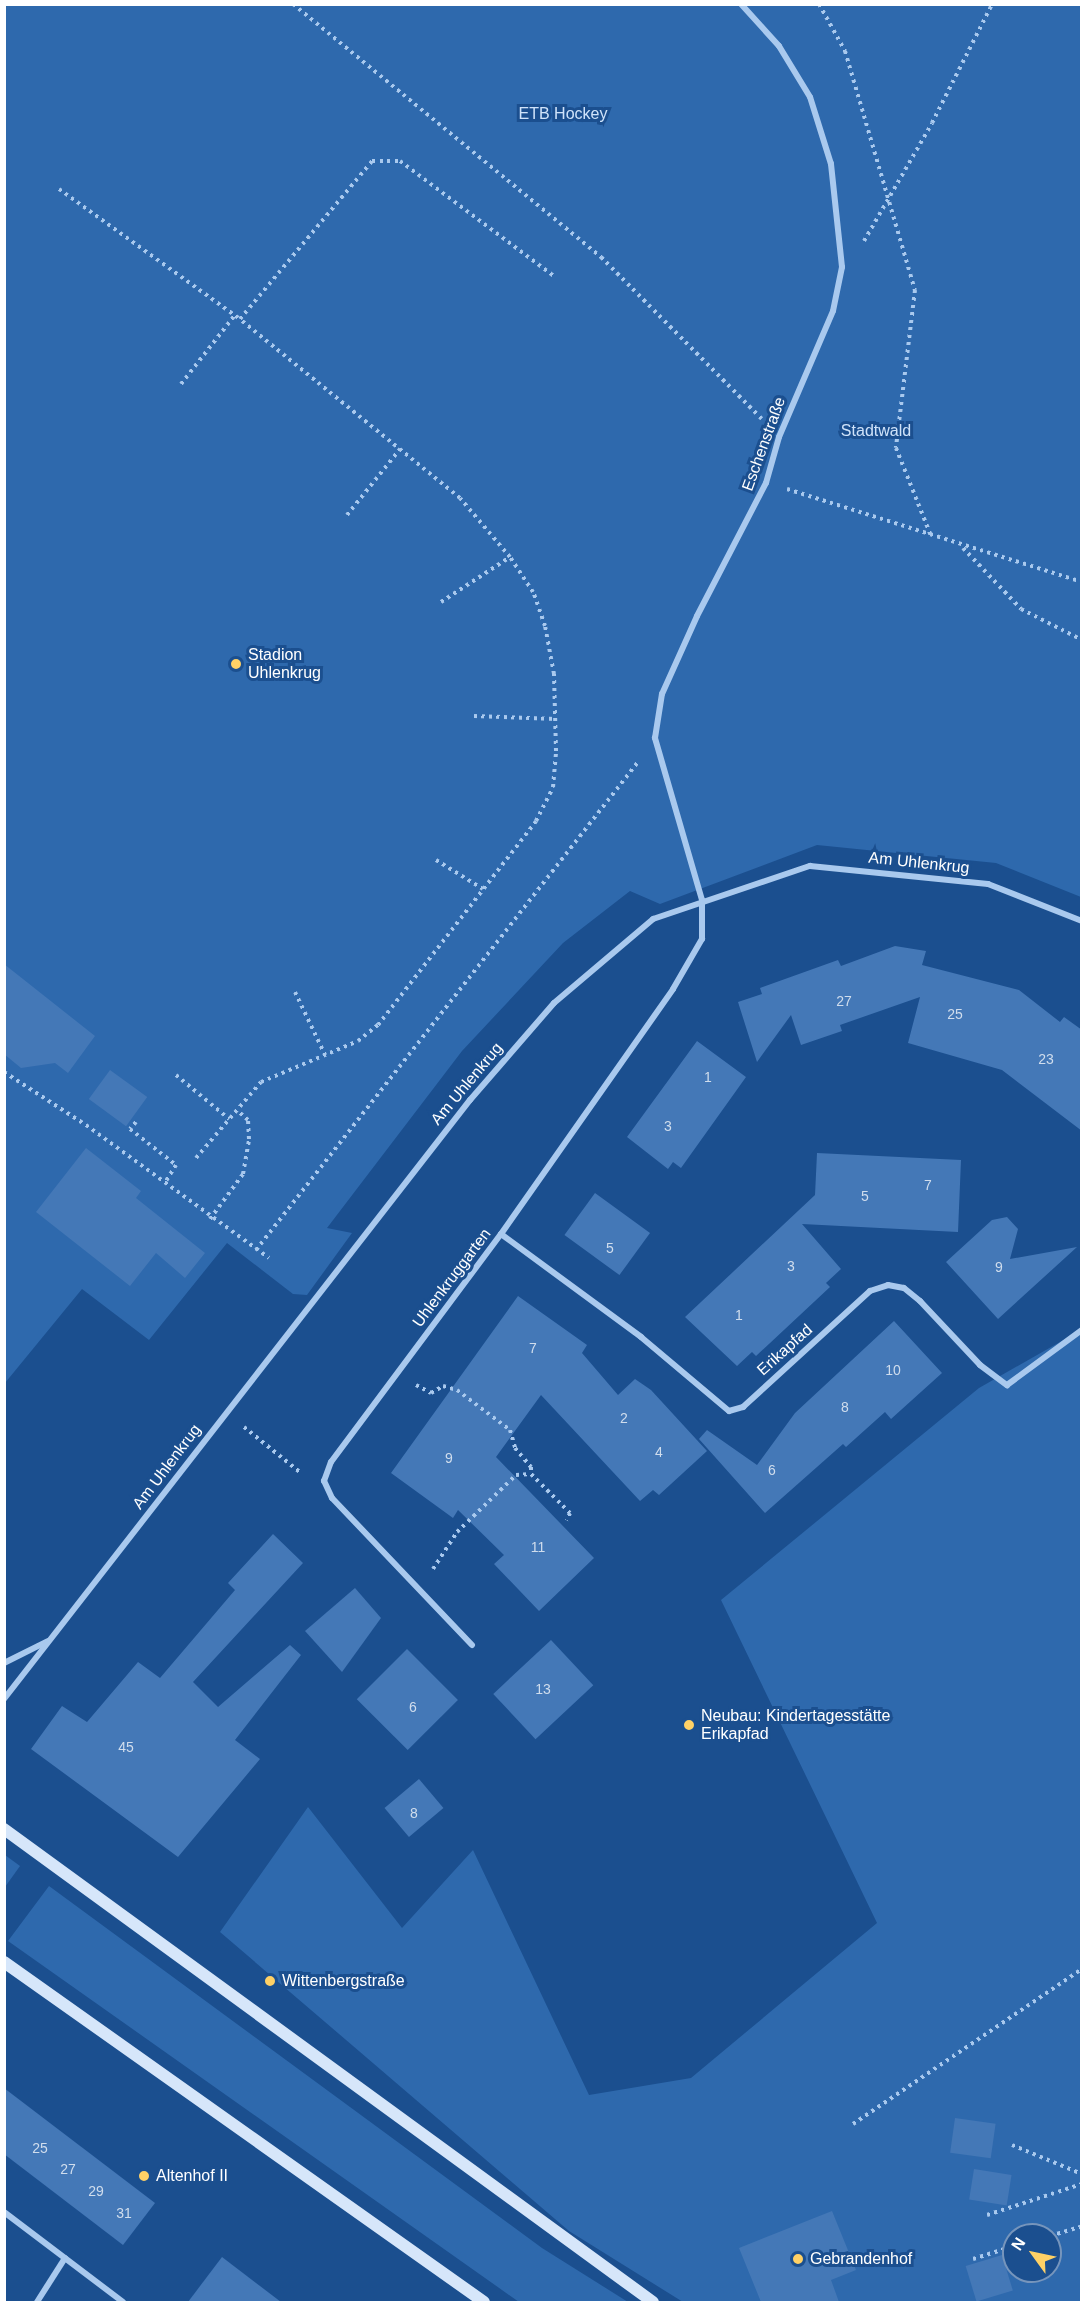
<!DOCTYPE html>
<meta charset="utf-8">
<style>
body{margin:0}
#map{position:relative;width:1086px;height:2307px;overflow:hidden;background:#1b4f8f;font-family:Helvetica,sans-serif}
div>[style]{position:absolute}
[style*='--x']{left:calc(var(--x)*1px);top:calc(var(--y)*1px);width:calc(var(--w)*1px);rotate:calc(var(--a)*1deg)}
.green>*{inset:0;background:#2e69ad}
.building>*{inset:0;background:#4478b7;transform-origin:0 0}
.path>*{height:4px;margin-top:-2px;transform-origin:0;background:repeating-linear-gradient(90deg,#a9c9ee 0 3px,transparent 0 7.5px)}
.street>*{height:6px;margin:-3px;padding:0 3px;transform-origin:3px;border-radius:3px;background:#a9c9ee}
.secondary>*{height:12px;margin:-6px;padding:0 6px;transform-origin:6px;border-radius:6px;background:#d6e6fa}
.dots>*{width:16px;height:16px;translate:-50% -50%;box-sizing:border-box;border:3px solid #1b4f8f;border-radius:50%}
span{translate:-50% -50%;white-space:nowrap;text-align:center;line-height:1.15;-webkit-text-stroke:6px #1b4f8f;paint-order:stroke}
.number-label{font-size:14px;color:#d0dded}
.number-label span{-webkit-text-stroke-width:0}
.park-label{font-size:16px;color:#cfe3fa}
.street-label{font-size:16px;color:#fff}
.poi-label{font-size:16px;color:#fff}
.left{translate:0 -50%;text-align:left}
.frame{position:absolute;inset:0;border:6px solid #fff;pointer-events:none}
.north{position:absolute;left:1002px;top:2223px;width:60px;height:60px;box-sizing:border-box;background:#1b4f8f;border:2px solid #7695bc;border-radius:50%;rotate:303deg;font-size:16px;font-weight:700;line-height:24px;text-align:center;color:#fff}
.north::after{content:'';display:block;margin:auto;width:21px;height:27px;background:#ffd166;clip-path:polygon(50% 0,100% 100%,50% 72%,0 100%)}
</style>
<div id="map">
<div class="green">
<i style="clip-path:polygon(4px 5px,1081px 5px,1081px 897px,996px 863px,817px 845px,660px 904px,630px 891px,563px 943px,462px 1051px,327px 1228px,352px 1233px,307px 1295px,293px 1294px,227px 1243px,149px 1340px,82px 1289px,5px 1383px)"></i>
<i style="clip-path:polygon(evenodd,1081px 1330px,1081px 2302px,683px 2302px,569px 2231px,220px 1932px,308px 1807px,402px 1928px,473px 1850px,589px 2095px,691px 2078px,877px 1923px,721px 1600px,979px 1388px,1081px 1330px,1014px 2235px,1050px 2235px,1050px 2271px,1014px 2271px,1014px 2235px)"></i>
<i style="clip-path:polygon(5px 1855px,20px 1866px,5px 1887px)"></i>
<i style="clip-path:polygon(49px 1886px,542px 2248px,628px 2302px,519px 2302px,8px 1941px)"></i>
</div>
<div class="building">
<i style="clip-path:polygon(895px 946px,926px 951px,922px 965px,1019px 990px,1060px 1022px,1064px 1017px,1082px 1030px,1082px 1131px,1002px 1070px,908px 1043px,920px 997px,840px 1025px,842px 1031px,801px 1045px,791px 1015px,757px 1062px,738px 1002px,762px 994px,760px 988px,838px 960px,841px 966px)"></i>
<i style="clip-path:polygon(4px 964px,95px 1036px,68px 1073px,55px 1063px,21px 1068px,4px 1054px)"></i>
<i style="clip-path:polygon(697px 1041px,746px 1077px,681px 1168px,673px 1162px,668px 1169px,627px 1137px)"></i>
<i style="left:110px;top:1070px;width:46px;height:36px;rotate:36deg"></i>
<i style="clip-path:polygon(86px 1148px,141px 1191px,136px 1198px,205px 1253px,185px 1278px,156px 1253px,130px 1286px,36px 1212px)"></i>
<i style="clip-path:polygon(817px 1153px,961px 1160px,958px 1232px,802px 1224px,841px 1269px,826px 1283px,830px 1287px,756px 1356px,752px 1352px,737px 1366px,685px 1317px,815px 1195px)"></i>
<i style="left:595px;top:1193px;width:68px;height:52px;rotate:36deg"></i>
<i style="clip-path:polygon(1007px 1217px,1018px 1229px,1010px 1259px,1077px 1247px,998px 1319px,946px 1262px,992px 1220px)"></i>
<i style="clip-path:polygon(518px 1296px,587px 1345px,582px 1353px,618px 1395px,635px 1379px,651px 1390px,707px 1451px,659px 1495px,653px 1490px,640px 1501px,541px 1395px,496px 1457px,594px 1558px,539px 1611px,494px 1564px,504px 1555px,458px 1510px,453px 1518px,391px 1473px)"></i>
<i style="clip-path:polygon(894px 1321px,942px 1373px,891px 1419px,885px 1412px,846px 1447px,843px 1444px,765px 1513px,699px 1439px,707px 1430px,757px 1465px,795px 1413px)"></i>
<i style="clip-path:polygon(273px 1534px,303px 1563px,193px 1682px,218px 1707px,290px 1645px,301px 1655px,235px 1740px,260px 1759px,178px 1857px,31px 1749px,62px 1706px,87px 1722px,138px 1662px,160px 1678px,235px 1590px,228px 1583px)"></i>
<i style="clip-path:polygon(355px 1588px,381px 1618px,342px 1672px,305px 1631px)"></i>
<i style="left:551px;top:1640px;width:62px;height:79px;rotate:47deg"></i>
<i style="left:407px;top:1649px;width:72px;height:71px;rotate:45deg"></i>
<i style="left:419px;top:1779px;width:38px;height:45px;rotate:50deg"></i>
<i style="clip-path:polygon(4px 2088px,155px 2203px,123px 2245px,4px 2154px)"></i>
<i style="left:955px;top:2118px;width:41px;height:35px;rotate:8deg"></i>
<i style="left:974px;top:2169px;width:38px;height:31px;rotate:9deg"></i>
<i style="clip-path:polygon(832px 2211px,856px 2270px,831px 2280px,839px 2302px,761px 2302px,739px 2248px)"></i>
<i style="left:1002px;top:2255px;width:37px;height:38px;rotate:73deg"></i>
<i style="clip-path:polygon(222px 2257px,281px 2302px,188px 2302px)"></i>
</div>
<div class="path">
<i style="--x:293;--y:4;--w:399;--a:39.4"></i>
<i style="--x:601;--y:257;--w:228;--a:45.2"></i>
<i style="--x:819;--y:4;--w:54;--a:61"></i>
<i style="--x:845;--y:51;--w:249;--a:73.7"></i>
<i style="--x:915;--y:290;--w:159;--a:96.9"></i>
<i style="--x:896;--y:448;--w:95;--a:68.3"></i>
<i style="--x:59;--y:189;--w:223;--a:35.7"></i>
<i style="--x:240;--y:319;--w:206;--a:-50.1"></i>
<i style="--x:372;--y:161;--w:28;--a:0"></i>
<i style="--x:400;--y:161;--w:194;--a:36.8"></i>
<i style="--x:864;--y:241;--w:136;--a:-60"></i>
<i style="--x:932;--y:123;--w:133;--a:-63.2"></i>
<i style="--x:181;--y:384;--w:88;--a:-52"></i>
<i style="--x:787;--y:489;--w:309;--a:17.5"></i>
<i style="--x:347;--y:515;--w:85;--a:-51.2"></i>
<i style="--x:963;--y:548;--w:84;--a:46.4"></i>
<i style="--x:1021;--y:609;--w:68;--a:26.9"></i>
<i style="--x:441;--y:602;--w:82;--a:-33.1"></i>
<i style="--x:474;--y:716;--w:82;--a:2.1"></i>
<i style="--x:436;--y:860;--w:55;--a:31.7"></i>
<i style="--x:295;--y:992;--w:70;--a:64.5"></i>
<i style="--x:4;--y:1072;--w:98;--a:32.9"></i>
<i style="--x:86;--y:1125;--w:226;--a:36"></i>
<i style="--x:176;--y:1075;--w:69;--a:39.7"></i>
<i style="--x:136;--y:1122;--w:9;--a:131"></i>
<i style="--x:130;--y:1129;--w:58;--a:38"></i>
<i style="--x:176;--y:1165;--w:22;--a:122"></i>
<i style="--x:196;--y:1158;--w:100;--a:-49.5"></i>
<i style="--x:261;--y:1082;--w:105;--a:-22.9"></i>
<i style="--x:358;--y:1041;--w:26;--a:-39"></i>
<i style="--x:378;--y:1025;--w:258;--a:-52.2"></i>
<i style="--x:536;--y:821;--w:38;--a:-63"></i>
<i style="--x:553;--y:787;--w:36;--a:-85"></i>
<i style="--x:556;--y:751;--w:77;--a:-91.5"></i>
<i style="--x:554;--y:674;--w:49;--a:-100.6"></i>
<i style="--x:545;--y:626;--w:36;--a:-109"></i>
<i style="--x:533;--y:592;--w:42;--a:-123.3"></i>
<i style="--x:510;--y:557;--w:77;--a:-130.3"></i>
<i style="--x:460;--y:498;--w:284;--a:-140.9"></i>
<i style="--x:210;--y:1219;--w:56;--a:-53.7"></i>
<i style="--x:243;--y:1174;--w:36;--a:-80"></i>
<i style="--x:249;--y:1139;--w:19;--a:-93"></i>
<i style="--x:248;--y:1120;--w:15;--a:-138"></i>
<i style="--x:256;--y:1250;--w:620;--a:-51.95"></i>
<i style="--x:416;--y:1385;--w:17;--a:28"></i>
<i style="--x:431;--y:1393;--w:14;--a:-30"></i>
<i style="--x:443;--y:1386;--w:15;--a:16"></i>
<i style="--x:457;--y:1390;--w:66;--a:37"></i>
<i style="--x:510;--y:1430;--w:19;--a:74"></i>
<i style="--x:515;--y:1448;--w:25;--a:50"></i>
<i style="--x:531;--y:1467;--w:7;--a:90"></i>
<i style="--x:244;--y:1427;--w:73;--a:38.9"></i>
<i style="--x:433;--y:1569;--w:44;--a:-57"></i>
<i style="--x:457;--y:1532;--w:82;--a:-44"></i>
<i style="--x:516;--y:1475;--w:15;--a:-4"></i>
<i style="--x:531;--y:1474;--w:55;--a:45"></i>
<i style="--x:570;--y:1513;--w:8;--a:113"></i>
<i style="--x:853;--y:2124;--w:277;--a:-34.1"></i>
<i style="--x:1012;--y:2145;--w:76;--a:22.5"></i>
<i style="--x:987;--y:2215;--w:100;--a:-18.1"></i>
<i style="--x:1050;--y:2236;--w:34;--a:-17"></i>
<i style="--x:973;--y:2259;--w:43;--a:-17.6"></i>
</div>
<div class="street">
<i style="--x:501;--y:1234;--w:174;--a:36.3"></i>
<i style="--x:641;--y:1337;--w:115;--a:40.1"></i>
<i style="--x:729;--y:1411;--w:15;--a:-16"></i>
<i style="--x:743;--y:1407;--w:172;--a:-42.4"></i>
<i style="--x:870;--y:1291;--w:19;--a:-18"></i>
<i style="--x:888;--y:1285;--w:16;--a:11"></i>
<i style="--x:904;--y:1288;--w:21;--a:39"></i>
<i style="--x:920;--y:1301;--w:88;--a:46.8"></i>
<i style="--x:980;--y:1365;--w:34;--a:37"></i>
<i style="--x:1007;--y:1385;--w:93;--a:-36.3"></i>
<i style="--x:472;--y:1645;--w:203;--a:-133.6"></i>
<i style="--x:332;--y:1498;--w:19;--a:-115"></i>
<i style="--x:324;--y:1481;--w:20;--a:-70"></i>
<i style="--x:331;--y:1462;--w:284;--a:-53.3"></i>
<i style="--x:501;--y:1234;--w:299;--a:-54.9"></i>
<i style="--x:673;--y:989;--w:58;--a:-59.9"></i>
<i style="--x:702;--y:939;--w:39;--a:-90"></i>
<i style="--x:702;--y:900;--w:169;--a:-106.2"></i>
<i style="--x:655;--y:738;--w:45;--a:-81"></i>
<i style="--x:662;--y:694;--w:85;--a:-65.8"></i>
<i style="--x:697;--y:616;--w:150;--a:-62.6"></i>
<i style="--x:766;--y:483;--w:48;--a:-74.2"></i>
<i style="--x:779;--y:437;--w:137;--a:-66.8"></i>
<i style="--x:833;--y:311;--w:45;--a:-78.4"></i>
<i style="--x:842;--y:267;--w:104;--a:-96.1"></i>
<i style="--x:831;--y:164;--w:70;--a:-107.4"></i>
<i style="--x:810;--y:97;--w:60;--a:-121.3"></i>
<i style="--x:779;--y:46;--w:57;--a:-132.1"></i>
<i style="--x:4;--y:1663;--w:49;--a:-26.6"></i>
<i style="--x:4;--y:1699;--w:759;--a:-52.12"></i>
<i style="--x:470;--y:1100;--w:128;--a:-49.1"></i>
<i style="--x:554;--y:1003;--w:130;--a:-40.3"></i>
<i style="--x:653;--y:919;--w:166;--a:-18.7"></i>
<i style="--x:810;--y:866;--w:179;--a:5.8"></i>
<i style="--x:988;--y:884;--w:101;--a:21.5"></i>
<i style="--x:4;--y:2212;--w:149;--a:37.1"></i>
<i style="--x:37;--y:2302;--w:52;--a:-57.5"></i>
</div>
<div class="secondary">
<i style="--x:4;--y:1829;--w:803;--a:36.09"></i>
<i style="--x:4;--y:1962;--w:588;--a:35.31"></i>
</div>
<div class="dots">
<i style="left:236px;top:664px;background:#ffd166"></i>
<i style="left:689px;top:1725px;background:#ffd166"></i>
<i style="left:270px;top:1981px;background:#ffd166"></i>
<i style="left:144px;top:2176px;background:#ffd166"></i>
<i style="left:798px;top:2259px;background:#ffd166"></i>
</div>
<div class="number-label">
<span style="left:844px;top:1001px">27</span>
<span style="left:955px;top:1014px">25</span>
<span style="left:1046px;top:1059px">23</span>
<span style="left:708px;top:1077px">1</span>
<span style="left:668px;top:1126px">3</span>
<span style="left:928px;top:1185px">7</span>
<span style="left:865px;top:1196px">5</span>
<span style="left:610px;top:1248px">5</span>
<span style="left:791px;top:1266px">3</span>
<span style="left:999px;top:1267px">9</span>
<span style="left:739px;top:1315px">1</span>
<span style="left:533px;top:1348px">7</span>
<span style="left:893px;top:1370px">10</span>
<span style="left:845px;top:1407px">8</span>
<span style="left:624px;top:1418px">2</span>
<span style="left:659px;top:1452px">4</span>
<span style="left:449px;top:1458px">9</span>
<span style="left:772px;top:1470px">6</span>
<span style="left:538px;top:1547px">11</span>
<span style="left:543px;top:1689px">13</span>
<span style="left:413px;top:1707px">6</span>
<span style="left:126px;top:1747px">45</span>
<span style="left:414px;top:1813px">8</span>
<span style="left:40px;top:2148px">25</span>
<span style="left:68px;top:2169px">27</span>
<span style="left:96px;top:2191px">29</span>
<span style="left:124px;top:2213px">31</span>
</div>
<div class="park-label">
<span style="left:563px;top:114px">ETB Hockey</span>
<span style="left:876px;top:431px">Stadtwald</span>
</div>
<div class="street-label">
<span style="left:764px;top:444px;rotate:-70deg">Eschenstraße</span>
<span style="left:919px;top:863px;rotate:6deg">Am Uhlenkrug</span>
<span style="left:467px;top:1084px;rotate:-50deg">Am Uhlenkrug</span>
<span style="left:452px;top:1278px;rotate:-53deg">Uhlenkruggarten</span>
<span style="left:785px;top:1350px;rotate:-42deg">Erikapfad</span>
<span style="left:167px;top:1467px;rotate:-53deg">Am Uhlenkrug</span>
</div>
<div class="poi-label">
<span class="left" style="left:248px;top:664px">Stadion<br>Uhlenkrug</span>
<span class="left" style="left:701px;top:1725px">Neubau: Kindertagesstätte<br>Erikapfad</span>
<span class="left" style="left:282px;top:1981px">Wittenbergstraße</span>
<span class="left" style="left:156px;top:2176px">Altenhof II</span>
<span class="left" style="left:810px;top:2259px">Gebrandenhof</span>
</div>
<div class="frame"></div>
<div class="north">N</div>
</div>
